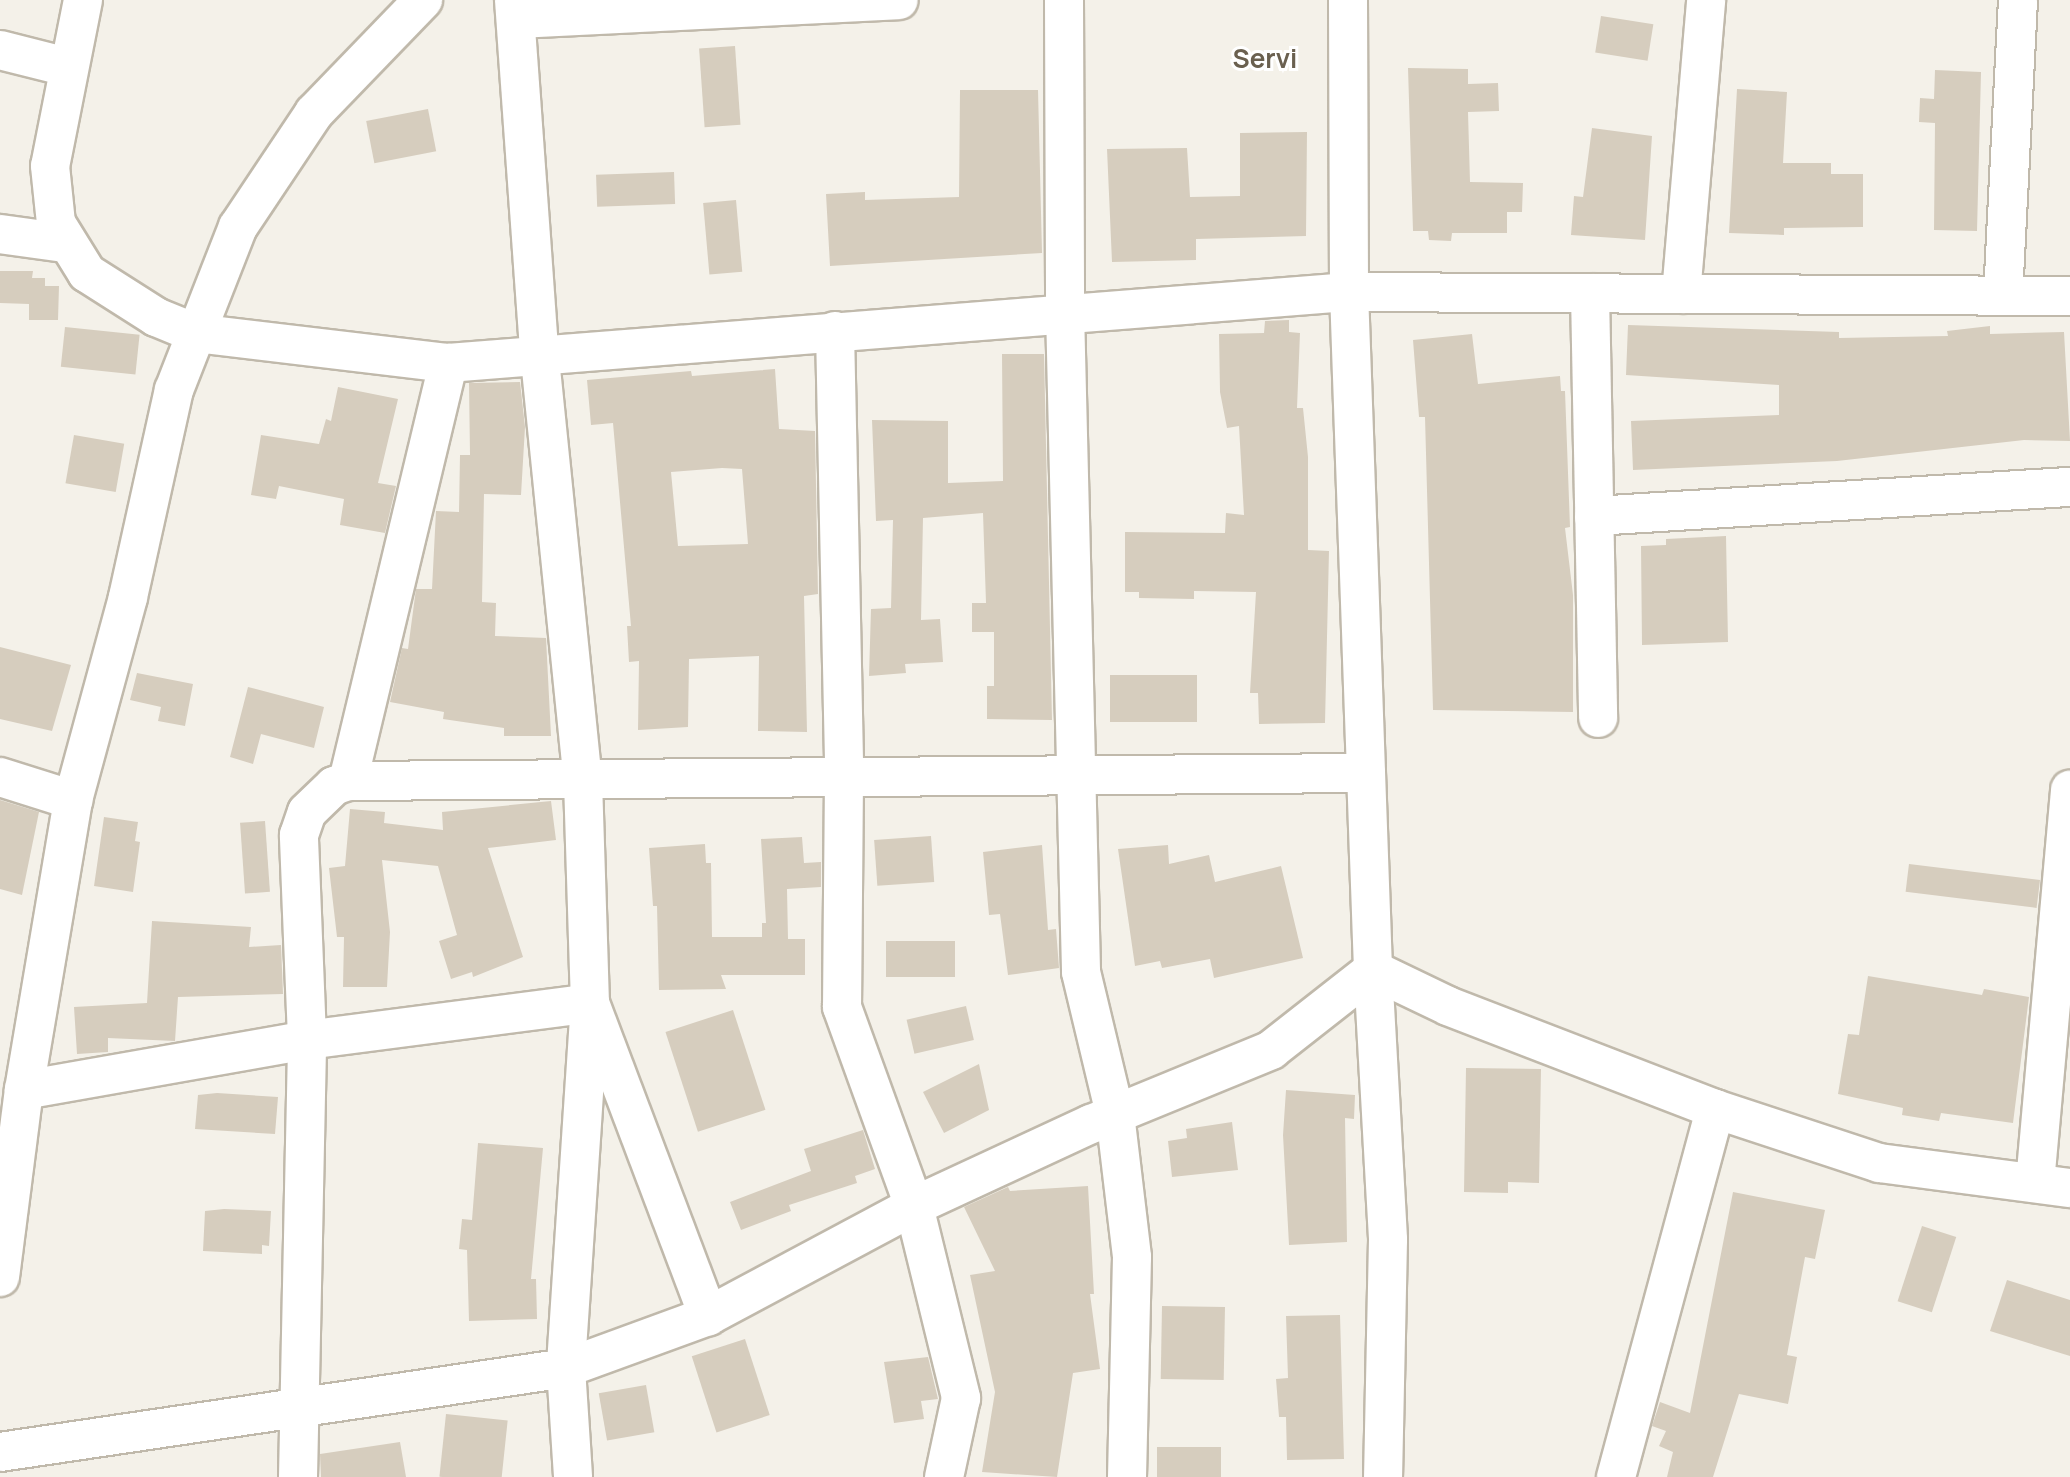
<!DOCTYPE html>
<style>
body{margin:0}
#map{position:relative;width:2070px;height:1477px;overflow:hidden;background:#f4f1e9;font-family:Manrope,sans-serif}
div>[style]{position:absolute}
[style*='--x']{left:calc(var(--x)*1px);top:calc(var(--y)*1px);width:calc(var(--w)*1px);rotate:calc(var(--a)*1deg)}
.building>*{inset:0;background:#d6cdbe;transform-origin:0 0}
.roads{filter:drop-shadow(2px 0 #c0b9ab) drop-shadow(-2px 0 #c0b9ab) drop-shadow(0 2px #c0b9ab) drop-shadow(0 -2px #c0b9ab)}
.minor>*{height:38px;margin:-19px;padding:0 19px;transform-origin:19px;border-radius:19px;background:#fff}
span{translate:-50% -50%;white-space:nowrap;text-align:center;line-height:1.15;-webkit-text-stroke:6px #fff;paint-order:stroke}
.district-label{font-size:26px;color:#6a604f;font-weight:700}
</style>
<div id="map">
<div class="building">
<i style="left:1601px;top:16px;width:53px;height:37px;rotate:9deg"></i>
<i style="left:735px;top:46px;width:79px;height:36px;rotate:86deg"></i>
<i style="clip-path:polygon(1408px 68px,1468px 69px,1468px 84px,1498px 83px,1499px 111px,1468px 112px,1470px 182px,1523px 183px,1522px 212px,1507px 212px,1507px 233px,1452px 233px,1451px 241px,1429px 240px,1428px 231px,1413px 231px)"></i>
<i style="clip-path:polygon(1935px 70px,1981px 72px,1977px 231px,1934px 230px,1935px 123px,1919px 122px,1920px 98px,1934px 99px)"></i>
<i style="clip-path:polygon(1737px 89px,1787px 92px,1783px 163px,1831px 163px,1831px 174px,1863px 174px,1863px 227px,1784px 228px,1784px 235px,1729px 233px)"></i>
<i style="clip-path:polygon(960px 90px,1038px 90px,1042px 253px,830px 266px,826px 194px,865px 192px,865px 200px,959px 197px)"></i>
<i style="left:428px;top:109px;width:43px;height:63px;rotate:79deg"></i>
<i style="clip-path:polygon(1592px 128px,1652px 136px,1645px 240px,1571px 235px,1574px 196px,1583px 197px)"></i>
<i style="clip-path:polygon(1307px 132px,1306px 236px,1196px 239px,1196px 260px,1112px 262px,1107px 149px,1187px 148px,1190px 197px,1240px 196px,1240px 133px)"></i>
<i style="left:674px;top:172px;width:32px;height:78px;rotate:88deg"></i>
<i style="left:736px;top:200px;width:72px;height:33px;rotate:85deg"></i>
<i style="clip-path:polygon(0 271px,33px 271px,32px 278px,45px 278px,45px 286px,59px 286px,58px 320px,29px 320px,29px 304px,0 303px)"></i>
<i style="clip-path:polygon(1289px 320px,1289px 332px,1300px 333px,1297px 408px,1303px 408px,1308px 457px,1308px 550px,1329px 551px,1325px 723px,1259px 724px,1258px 693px,1250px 693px,1256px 592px,1194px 591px,1194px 599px,1139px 598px,1139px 592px,1125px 592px,1125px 532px,1225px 533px,1226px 513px,1244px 515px,1239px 426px,1227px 428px,1220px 392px,1219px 334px,1264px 333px,1265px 321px)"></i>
<i style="clip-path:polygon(1628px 325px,1839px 332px,1839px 338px,1948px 336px,1947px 331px,1990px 326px,1990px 334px,2064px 332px,2070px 441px,2024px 440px,1837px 461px,1633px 470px,1631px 421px,1779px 415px,1779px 385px,1626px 375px)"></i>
<i style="left:65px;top:327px;width:75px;height:40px;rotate:6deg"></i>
<i style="clip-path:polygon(1472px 334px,1478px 384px,1560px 376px,1561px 391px,1565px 391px,1570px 527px,1565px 528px,1573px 595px,1573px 712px,1433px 710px,1425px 417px,1419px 417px,1413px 340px)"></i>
<i style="clip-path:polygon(1002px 354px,1044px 354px,1052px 720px,987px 719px,987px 686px,994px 686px,994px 632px,972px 632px,972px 603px,986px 603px,983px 513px,923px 518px,921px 620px,940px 619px,943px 662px,905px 664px,906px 673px,869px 676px,871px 609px,891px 608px,893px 520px,876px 521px,872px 420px,948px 421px,948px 483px,1003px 481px)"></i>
<i style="clip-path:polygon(evenodd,775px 369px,779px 429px,815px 431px,818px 594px,804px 596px,807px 732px,758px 731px,759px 656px,689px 659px,688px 727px,638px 730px,639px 661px,629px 662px,627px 626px,631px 626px,613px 423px,591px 425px,587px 380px,691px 371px,692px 376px,775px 369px,722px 468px,742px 469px,748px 544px,678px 546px,671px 472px,722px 468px)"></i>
<i style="clip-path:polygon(520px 382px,525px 427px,521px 495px,484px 494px,482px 602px,496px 603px,495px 636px,546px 638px,551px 736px,504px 736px,504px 728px,443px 719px,444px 712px,390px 702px,402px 648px,408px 649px,416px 589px,432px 589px,436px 511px,459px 512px,460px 455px,470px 455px,469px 383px)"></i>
<i style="clip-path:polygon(338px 387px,398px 399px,378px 483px,396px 486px,385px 533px,340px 525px,344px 499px,279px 486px,276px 499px,251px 495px,261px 435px,319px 444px,326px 419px,331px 421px)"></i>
<i style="left:74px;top:435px;width:51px;height:49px;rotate:10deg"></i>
<i style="clip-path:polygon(1726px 536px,1728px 642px,1642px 645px,1641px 546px,1666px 545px,1666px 539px)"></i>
<i style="clip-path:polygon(0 647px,71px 665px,52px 731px,0 719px)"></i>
<i style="clip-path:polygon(137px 673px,193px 684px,185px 726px,158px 721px,161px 707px,130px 700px)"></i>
<i style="left:1197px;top:675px;width:47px;height:87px;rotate:90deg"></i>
<i style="clip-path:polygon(248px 687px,324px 707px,314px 748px,261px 734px,253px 764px,230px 757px)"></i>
<i style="clip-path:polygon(0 800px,39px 812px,22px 895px,0 889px)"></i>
<i style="clip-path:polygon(551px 801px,556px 840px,488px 848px,523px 957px,473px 977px,472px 972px,451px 979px,439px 941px,457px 935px,438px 866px,382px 860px,390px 932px,387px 987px,343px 987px,344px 937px,337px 937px,329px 868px,345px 866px,350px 809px,385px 812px,384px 823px,443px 830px,442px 812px)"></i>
<i style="clip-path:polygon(104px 817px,138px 822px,135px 841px,140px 842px,133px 892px,94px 886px)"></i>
<i style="left:265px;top:821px;width:71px;height:25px;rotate:86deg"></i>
<i style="left:931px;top:836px;width:46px;height:57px;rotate:86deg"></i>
<i style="clip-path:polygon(802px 837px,804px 863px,821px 862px,821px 887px,787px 889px,788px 939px,805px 939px,805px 975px,721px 975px,726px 989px,659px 990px,657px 906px,653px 906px,649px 848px,705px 844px,706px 863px,711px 863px,712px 937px,762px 937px,762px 923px,766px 923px,761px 839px)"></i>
<i style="clip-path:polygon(1042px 845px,1048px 930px,1056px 929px,1059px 968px,1008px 975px,1000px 914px,989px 915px,983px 852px)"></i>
<i style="clip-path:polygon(1168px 845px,1169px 864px,1209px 855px,1215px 882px,1281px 866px,1303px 958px,1214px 978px,1210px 959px,1162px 968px,1160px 961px,1135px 966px,1118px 849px)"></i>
<i style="left:1909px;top:864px;width:132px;height:28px;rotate:7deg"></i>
<i style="clip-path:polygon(152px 921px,251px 927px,249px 947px,281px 945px,283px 994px,178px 997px,175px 1041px,108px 1038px,108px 1052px,77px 1054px,74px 1007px,147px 1003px)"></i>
<i style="left:886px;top:941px;width:69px;height:36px"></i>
<i style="clip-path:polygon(1868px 976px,1982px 995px,1984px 989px,2029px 997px,2013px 1123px,1941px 1113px,1939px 1121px,1902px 1115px,1903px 1108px,1838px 1094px,1848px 1034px,1859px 1035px)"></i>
<i style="left:966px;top:1006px;width:35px;height:61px;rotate:77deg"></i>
<i style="left:733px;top:1010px;width:105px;height:71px;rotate:72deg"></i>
<i style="clip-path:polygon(979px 1064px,989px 1110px,944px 1133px,923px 1092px)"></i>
<i style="clip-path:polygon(1466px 1068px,1541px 1069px,1539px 1183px,1508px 1182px,1508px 1193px,1464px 1192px)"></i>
<i style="clip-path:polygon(1286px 1090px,1355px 1095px,1354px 1119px,1345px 1118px,1347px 1242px,1289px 1245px,1283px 1135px)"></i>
<i style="clip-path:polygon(217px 1093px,278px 1097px,275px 1134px,195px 1129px,198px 1095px)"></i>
<i style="clip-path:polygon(1232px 1122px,1238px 1170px,1172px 1177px,1168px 1141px,1187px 1138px,1186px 1129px)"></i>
<i style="clip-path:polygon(863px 1130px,875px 1169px,855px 1176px,857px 1183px,789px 1205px,791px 1211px,741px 1230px,730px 1202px,811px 1171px,804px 1149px)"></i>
<i style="clip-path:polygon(478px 1143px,543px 1148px,531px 1279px,536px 1279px,537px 1319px,469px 1321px,467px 1250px,459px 1249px,462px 1219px,472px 1220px)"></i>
<i style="clip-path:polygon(1088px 1186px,1094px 1294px,1090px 1294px,1100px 1369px,1073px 1373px,1057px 1477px,982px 1472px,995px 1392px,970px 1275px,995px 1271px,964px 1207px,1008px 1187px,1010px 1191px)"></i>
<i style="clip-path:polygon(1733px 1192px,1825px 1210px,1815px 1259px,1805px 1257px,1787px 1355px,1797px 1357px,1788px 1404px,1739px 1394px,1713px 1477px,1667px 1477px,1673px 1452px,1659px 1446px,1666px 1431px,1652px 1426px,1660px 1402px,1690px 1413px)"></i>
<i style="clip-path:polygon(224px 1209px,271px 1211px,269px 1246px,262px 1245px,262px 1254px,203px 1251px,205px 1211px)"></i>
<i style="left:1922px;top:1226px;width:36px;height:79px;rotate:18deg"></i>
<i style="clip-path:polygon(2007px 1280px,2070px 1300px,2070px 1356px,1990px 1331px)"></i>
<i style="left:1162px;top:1306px;width:63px;height:73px;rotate:1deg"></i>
<i style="clip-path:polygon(1340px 1315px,1344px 1459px,1287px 1460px,1286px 1417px,1279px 1417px,1276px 1379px,1288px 1378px,1286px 1316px)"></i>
<i style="left:745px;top:1339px;width:80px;height:56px;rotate:72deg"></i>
<i style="clip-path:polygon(928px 1357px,938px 1399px,921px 1401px,924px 1419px,894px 1423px,884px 1362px)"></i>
<i style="left:646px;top:1385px;width:48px;height:48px;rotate:80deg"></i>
<i style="left:446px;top:1414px;width:62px;height:63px;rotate:6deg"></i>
<i style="clip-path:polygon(400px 1442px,406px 1477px,321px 1477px,320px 1454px)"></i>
<i style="left:1157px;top:1447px;width:64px;height:30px"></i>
</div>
<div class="roads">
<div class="minor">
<i style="--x:83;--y:0;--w:169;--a:101.2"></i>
<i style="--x:50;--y:166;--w:57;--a:84"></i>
<i style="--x:56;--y:223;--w:59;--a:58.2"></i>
<i style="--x:87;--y:273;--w:82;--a:32.5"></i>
<i style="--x:156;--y:317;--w:42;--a:22.3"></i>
<i style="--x:195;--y:333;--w:255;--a:6.8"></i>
<i style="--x:448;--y:363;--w:904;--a:-4.51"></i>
<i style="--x:1349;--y:292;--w:721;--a:0.32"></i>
<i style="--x:514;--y:0;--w:360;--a:85.9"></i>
<i style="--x:540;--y:359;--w:424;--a:84.2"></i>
<i style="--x:583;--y:781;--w:222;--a:88.2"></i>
<i style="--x:590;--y:1003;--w:366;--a:93.8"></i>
<i style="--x:566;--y:1368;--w:109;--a:86.3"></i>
<i style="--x:1064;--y:0;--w:311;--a:89.8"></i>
<i style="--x:1065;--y:311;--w:661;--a:88.61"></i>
<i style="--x:1081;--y:972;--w:146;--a:76.5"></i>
<i style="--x:1115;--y:1114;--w:144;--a:83.2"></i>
<i style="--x:1132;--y:1257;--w:220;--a:91.3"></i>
<i style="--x:1348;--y:0;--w:292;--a:89.8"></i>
<i style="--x:1349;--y:292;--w:678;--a:87.97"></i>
<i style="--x:1373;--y:970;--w:270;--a:86.8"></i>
<i style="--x:1388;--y:1240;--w:237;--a:91.2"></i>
<i style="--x:516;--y:19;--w:383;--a:-2.8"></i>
<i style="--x:0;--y:50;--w:69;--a:14.2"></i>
<i style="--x:0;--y:234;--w:66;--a:7.9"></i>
<i style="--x:1590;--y:293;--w:425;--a:88.9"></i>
<i style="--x:1681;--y:294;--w:295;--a:-85.1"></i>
<i style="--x:2003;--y:296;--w:296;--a:-87.1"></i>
<i style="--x:835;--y:331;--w:448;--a:88.8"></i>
<i style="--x:844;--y:779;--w:228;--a:90.5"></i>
<i style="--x:842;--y:1007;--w:212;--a:70.1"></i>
<i style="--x:914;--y:1206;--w:198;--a:76.2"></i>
<i style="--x:961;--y:1398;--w:81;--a:102.1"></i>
<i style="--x:1594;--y:516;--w:477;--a:-3.5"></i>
<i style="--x:0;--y:777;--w:77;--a:17.5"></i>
<i style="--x:348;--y:781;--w:430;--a:-76.5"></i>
<i style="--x:24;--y:1090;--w:287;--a:-10"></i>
<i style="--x:307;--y:1040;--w:285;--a:-7.4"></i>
<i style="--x:590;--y:1003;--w:335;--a:69.3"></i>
<i style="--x:2035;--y:1183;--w:395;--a:-84.9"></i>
<i style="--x:0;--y:1277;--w:189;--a:-82.7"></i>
<i style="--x:24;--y:1090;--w:294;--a:-80.4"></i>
<i style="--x:73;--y:800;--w:210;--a:-74.8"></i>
<i style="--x:128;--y:597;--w:212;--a:-77.5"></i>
<i style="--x:174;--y:390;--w:175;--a:-68.6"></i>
<i style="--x:238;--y:227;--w:137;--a:-56.3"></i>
<i style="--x:314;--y:113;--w:157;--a:-46"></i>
<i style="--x:0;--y:1452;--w:572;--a:-8.44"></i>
<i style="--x:566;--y:1368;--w:151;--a:-20.1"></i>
<i style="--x:708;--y:1316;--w:234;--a:-28.1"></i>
<i style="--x:914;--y:1206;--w:195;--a:-24.9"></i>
<i style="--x:1091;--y:1124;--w:195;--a:-22.3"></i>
<i style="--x:1271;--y:1050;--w:130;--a:-38.1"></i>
<i style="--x:1373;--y:970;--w:83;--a:25.6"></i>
<i style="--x:1448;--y:1006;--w:286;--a:21.1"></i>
<i style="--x:1715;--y:1109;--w:173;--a:18.2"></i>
<i style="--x:1879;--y:1163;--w:193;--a:7.5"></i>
<i style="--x:298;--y:1477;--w:439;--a:-88.8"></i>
<i style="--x:307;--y:1038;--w:203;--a:-92.3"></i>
<i style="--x:299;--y:835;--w:24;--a:-71"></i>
<i style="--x:307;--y:812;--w:37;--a:-44"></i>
<i style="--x:334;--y:786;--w:15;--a:-20"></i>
<i style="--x:348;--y:781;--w:1018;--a:-0.45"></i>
<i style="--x:1616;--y:1477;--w:381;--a:-74.9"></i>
</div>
</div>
<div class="district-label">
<span style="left:1265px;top:59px">Servi</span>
</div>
</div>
